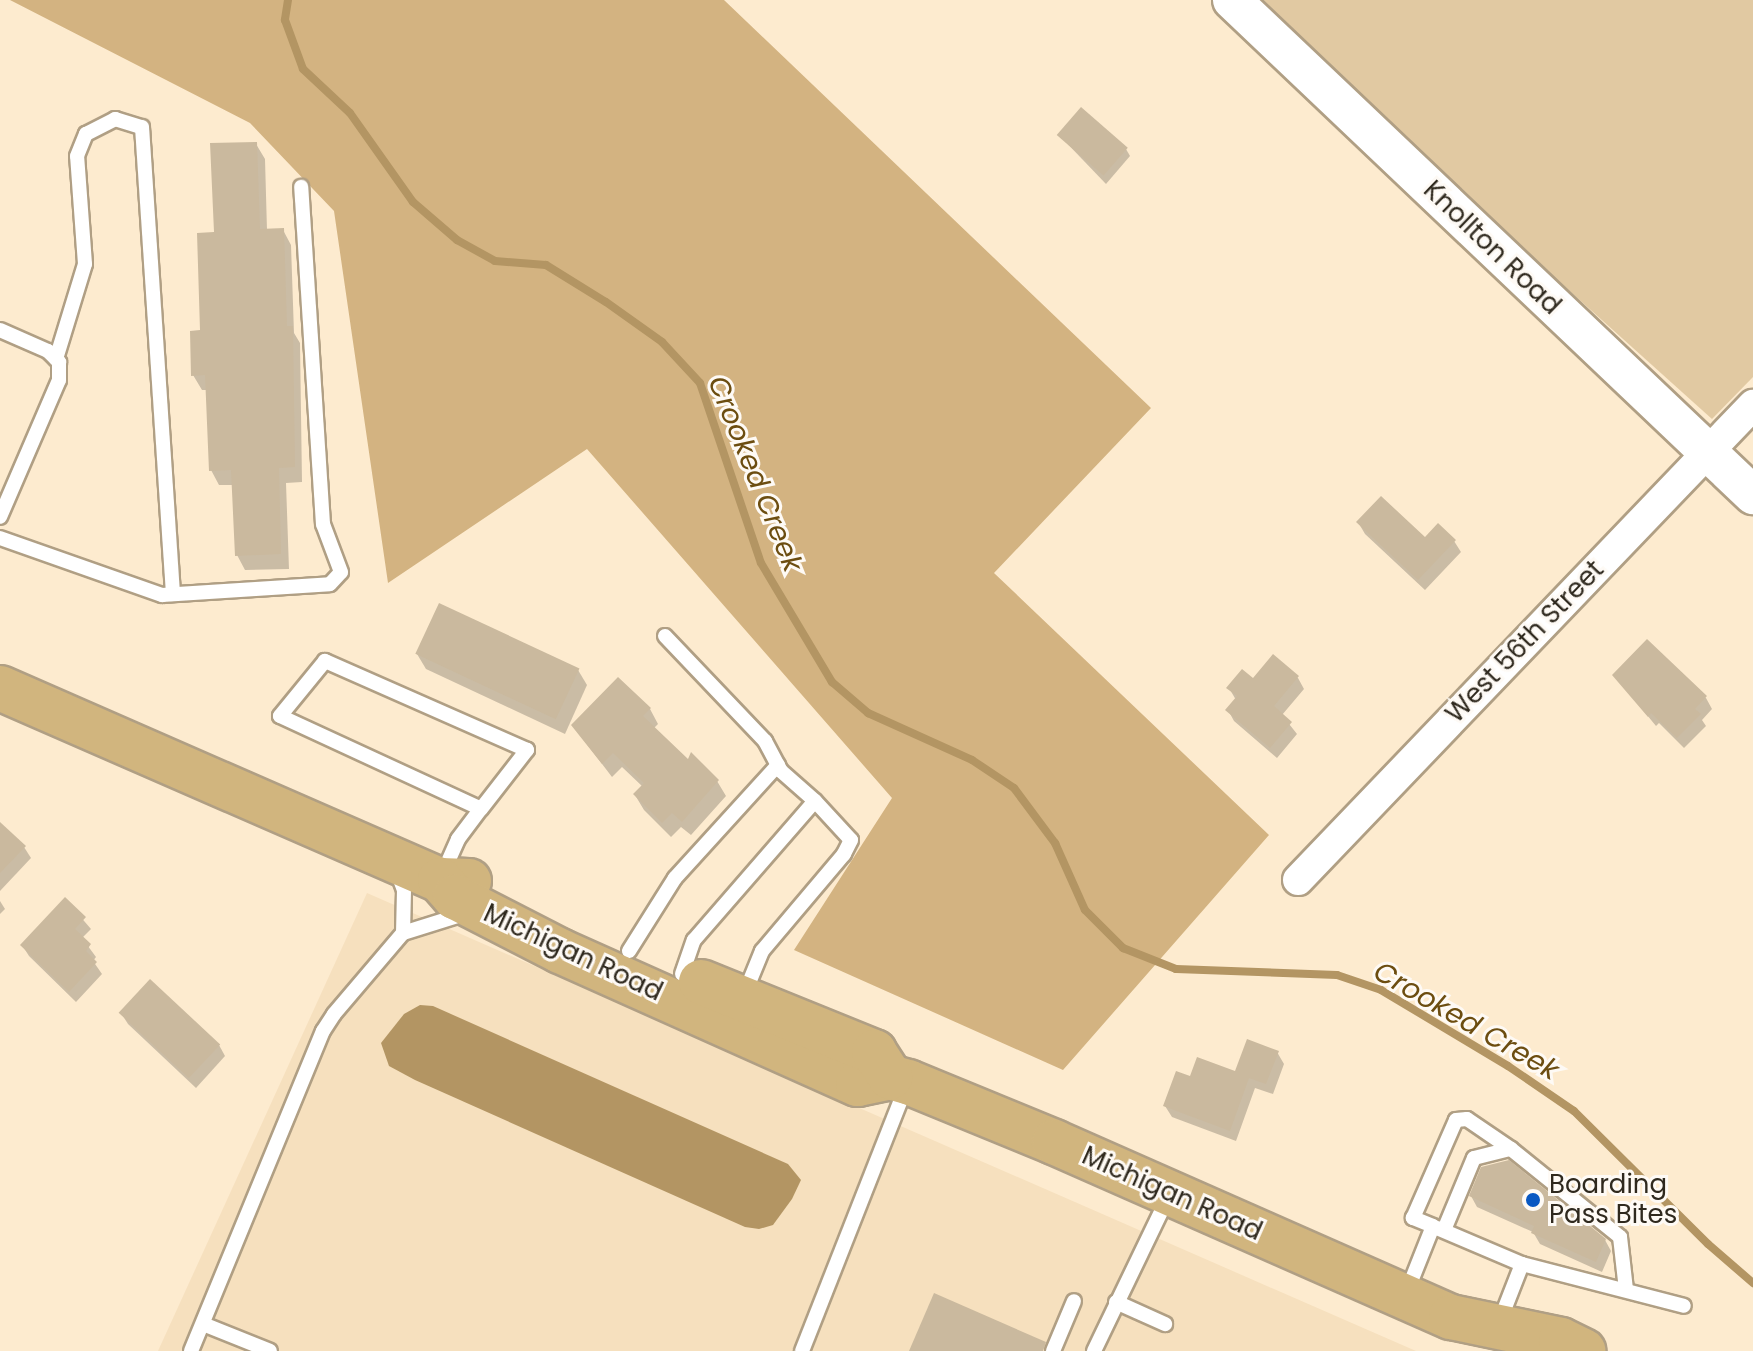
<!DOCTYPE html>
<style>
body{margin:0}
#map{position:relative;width:1753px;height:1351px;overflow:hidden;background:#fdebcf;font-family:Poppins,sans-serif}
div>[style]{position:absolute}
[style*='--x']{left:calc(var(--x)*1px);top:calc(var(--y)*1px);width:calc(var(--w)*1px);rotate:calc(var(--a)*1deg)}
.built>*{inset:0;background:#f6e0be}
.green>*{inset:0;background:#e1c9a2}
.forest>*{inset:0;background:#d3b381}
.water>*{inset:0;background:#b39563}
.shadow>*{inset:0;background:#0003}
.stream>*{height:8px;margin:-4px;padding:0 4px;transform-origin:4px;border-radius:4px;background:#b39563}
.building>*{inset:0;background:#cab99e;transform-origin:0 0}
.roads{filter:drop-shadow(2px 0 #b09f84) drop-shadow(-2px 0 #b09f84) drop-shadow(0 2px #b09f84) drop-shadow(0 -2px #b09f84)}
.service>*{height:14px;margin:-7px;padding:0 7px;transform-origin:7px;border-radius:7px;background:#fff}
.minor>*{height:30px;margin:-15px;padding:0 15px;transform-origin:15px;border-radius:15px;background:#fff}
.tertiary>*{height:38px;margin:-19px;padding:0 19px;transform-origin:19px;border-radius:19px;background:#fff}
.primary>*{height:44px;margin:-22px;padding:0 22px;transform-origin:22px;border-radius:22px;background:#d1b57e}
.dots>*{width:22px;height:22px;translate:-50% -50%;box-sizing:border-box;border:4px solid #fefaf5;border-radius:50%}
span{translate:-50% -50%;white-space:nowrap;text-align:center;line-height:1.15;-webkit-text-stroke:6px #fefaf5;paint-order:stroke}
.street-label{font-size:26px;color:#2f291e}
.poi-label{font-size:26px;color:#2f291e}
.left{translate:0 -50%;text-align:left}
.water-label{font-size:28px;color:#6c4d10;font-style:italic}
</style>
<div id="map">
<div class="built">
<i style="clip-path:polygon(367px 893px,1416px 1351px,158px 1351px)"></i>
</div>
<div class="green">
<i style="clip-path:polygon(1246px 0,1753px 0,1753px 377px,1712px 419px)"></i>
</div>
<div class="forest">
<i style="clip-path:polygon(10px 0,724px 0,1151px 408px,994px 573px,1269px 835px,1063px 1070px,794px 950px,892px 798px,587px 449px,388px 583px,334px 211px,250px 123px)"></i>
</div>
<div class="water">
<i style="clip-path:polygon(420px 1005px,433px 1006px,788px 1164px,801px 1180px,792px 1199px,773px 1225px,759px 1229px,745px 1227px,415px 1080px,389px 1066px,381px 1043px,404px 1014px)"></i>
</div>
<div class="shadow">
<i style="clip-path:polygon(1059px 135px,1126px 149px,1130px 156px,1106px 184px)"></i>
<i style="clip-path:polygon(256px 144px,265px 159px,267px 230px,283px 230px,291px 245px,294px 333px,300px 343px,302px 482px,286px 483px,289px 569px,245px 570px,237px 555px,234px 485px,219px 485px,211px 470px,208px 390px,202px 390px,193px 375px,216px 234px)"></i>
<i style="clip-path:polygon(1358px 522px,1425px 540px,1454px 541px,1461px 552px,1425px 590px,1365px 534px)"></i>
<i style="clip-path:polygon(1647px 642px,1706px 698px,1712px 709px,1702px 720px,1706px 726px,1684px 748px,1659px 723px,1656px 726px,1614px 675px)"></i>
<i style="clip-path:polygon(417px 654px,578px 670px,587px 685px,565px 734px,426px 669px)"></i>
<i style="clip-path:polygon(1273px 657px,1298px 678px,1304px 689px,1282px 715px,1297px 734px,1277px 758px,1234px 721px,1228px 710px,1236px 700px,1229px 688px,1253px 681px)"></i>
<i style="clip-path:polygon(618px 680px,650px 709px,658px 724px,653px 729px,689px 762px,717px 781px,726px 796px,691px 835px,681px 827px,671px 837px,644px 810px,635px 795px,643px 787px,622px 767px,612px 777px,573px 726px)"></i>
<i style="clip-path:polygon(0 828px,24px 847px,31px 858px,0 891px)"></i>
<i style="clip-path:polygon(66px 900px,91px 929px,82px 938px,96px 957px,93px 961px,102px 974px,76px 1002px,29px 956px,22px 945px)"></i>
<i style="clip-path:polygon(0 901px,5px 909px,0 914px)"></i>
<i style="clip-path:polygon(150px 982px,219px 1045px,225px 1056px,196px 1088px,128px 1024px,121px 1013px)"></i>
<i style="clip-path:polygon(1277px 1052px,1284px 1064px,1273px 1094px,1255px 1088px,1236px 1141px,1172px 1117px,1165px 1106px,1191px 1078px,1236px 1074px)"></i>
<i style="clip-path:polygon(1471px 1196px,1605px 1240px,1611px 1251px,1602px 1272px,1540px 1244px,1533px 1232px,1477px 1207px)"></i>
</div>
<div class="stream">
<i style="--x:288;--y:0;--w:20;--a:99"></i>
<i style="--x:285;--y:20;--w:52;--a:69.8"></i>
<i style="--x:303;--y:69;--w:64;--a:43.1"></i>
<i style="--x:350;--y:113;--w:109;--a:54.7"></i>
<i style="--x:413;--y:202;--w:58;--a:40.8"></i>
<i style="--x:457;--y:240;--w:43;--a:28.9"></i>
<i style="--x:495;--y:261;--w:51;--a:4.5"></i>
<i style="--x:546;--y:265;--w:70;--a:31.7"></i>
<i style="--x:606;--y:302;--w:69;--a:35.5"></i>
<i style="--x:662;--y:342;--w:56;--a:47.2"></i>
<i style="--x:700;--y:383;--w:190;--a:71.3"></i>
<i style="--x:761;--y:563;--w:139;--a:59.2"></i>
<i style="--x:832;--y:682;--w:48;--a:40.7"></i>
<i style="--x:868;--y:713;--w:114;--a:24.3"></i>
<i style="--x:972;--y:760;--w:50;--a:33.7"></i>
<i style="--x:1014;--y:788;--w:69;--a:53.3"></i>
<i style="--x:1055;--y:843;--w:73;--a:65.9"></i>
<i style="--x:1085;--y:910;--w:54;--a:45"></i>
<i style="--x:1123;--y:948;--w:57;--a:21.6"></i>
<i style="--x:1176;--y:969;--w:161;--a:2.1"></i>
<i style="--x:1337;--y:975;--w:46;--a:18.8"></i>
<i style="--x:1381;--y:990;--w:148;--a:30.9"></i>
<i style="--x:1508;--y:1066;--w:80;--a:34.3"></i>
<i style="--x:1574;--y:1111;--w:189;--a:44.8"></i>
<i style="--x:1708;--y:1244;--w:60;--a:40.9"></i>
</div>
<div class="building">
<i style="left:1081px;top:107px;width:62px;height:37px;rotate:41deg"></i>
<i style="clip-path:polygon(257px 142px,260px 229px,284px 228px,287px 326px,293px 326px,295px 467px,279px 468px,281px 554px,235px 556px,231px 470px,209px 471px,205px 375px,191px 376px,190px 331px,200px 330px,197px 233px,214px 232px,210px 143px)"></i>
<i style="clip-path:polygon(1381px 496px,1425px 537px,1438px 523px,1456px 540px,1418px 580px,1356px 522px)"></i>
<i style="left:439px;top:603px;width:155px;height:56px;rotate:25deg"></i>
<i style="clip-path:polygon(1647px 639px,1707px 696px,1695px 709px,1701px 714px,1677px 738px,1651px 713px,1648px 717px,1612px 675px)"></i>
<i style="clip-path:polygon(1273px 654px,1299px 676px,1274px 706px,1292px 722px,1270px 748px,1225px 710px,1237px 696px,1226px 688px,1242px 669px,1253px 678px)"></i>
<i style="clip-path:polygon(618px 677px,651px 708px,643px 716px,688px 759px,691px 752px,719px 780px,682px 822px,672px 813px,662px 823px,633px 794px,644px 783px,613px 753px,602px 764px,571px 725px)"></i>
<i style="clip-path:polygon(0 822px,26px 846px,0 873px)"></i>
<i style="clip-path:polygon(65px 897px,86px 917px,75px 929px,91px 944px,86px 951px,97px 962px,69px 992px,20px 945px)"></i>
<i style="left:150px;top:979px;width:96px;height:46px;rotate:43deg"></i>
<i style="clip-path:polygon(1247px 1039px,1279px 1051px,1266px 1084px,1249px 1078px,1230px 1131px,1163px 1106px,1176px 1071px,1190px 1076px,1197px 1057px,1235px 1071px)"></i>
<i style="clip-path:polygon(1509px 1160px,1606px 1239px,1596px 1262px,1531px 1233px,1534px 1226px,1469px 1196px,1481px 1167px)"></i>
<i style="clip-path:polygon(934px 1293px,1046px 1342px,1043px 1351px,909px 1351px)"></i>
</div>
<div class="roads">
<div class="service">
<i style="--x:0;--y:330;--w:52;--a:23.6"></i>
<i style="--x:48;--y:351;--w:16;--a:45"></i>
<i style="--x:59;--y:362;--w:18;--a:90"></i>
<i style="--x:59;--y:380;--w:149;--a:113.3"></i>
<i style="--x:56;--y:359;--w:99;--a:-73"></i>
<i style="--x:85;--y:264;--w:108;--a:-94.2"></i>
<i style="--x:77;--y:156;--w:24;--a:-68"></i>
<i style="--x:86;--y:134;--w:33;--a:-27"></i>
<i style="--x:115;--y:119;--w:28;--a:17"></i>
<i style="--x:142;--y:127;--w:468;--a:86.2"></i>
<i style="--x:0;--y:538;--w:172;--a:19.4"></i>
<i style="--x:162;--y:595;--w:168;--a:-3.7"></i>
<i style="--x:330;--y:584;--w:16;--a:-47"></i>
<i style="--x:341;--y:572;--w:51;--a:-110.6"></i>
<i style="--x:323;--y:524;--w:338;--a:-93.7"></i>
<i style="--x:665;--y:636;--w:145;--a:46.4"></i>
<i style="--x:765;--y:741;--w:34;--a:62"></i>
<i style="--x:781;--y:771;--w:45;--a:41.4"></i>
<i style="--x:397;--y:871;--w:20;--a:70"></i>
<i style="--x:404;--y:890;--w:43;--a:91.3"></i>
<i style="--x:443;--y:873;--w:37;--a:-66"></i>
<i style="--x:458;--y:839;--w:38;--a:-53"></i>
<i style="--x:481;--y:809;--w:75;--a:-52.1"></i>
<i style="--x:527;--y:750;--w:221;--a:-156.2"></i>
<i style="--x:325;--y:661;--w:71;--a:129.3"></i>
<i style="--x:280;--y:716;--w:221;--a:24.8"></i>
<i style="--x:629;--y:951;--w:86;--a:-57.8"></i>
<i style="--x:675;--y:878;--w:153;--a:-47.7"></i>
<i style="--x:682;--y:974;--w:36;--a:-71"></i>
<i style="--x:694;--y:940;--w:184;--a:-49"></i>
<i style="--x:815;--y:801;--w:53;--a:47.3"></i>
<i style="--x:851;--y:840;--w:16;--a:117"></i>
<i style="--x:844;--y:854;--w:127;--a:130.2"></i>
<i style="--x:762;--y:951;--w:48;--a:112.2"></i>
<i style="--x:1437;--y:1228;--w:92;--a:23"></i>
<i style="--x:1522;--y:1264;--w:63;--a:111.3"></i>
<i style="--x:1444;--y:1230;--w:78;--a:-67.4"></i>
<i style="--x:1474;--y:1158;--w:38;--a:-14"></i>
<i style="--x:1511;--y:1149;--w:140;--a:38.9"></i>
<i style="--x:1620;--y:1237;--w:53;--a:83.5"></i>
<i style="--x:1522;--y:1264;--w:167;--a:14.5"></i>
<i style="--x:1406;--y:1294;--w:73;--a:-68.3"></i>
<i style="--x:1433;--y:1226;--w:22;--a:-158"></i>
<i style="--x:1413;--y:1218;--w:107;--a:-66.3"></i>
<i style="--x:1456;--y:1120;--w:11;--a:-5"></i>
<i style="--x:1467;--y:1119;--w:53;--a:34.3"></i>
<i style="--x:1116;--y:1302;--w:54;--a:24.2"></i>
<i style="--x:203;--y:1324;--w:72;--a:21.9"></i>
<i style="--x:191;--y:1351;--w:346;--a:-67.6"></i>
<i style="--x:323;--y:1031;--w:20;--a:-57"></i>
<i style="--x:334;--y:1014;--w:106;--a:-49.6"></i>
<i style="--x:403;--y:933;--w:67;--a:-17.4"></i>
<i style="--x:802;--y:1351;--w:284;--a:-68.5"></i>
<i style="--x:1053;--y:1351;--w:54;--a:-67.2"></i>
<i style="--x:1094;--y:1351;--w:171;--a:-64.3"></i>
</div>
<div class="minor">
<i style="--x:1298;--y:880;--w:658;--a:-46.23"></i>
</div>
<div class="tertiary">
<i style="--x:1232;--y:0;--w:719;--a:43.53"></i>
</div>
<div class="primary">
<i style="--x:0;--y:688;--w:480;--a:23.6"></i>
<i style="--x:440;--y:880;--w:29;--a:2"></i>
<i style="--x:440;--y:880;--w:23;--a:49"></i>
<i style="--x:455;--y:897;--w:118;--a:27.2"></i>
<i style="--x:560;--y:951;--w:326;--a:24.1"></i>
<i style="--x:858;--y:1084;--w:33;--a:-12"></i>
<i style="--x:890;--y:1077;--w:19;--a:16"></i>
<i style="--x:908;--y:1082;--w:158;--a:22.3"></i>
<i style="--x:1054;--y:1142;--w:434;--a:23.8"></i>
<i style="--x:1451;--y:1317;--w:112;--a:11.8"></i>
<i style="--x:1561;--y:1340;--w:25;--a:26"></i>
<i style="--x:701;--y:982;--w:187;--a:22"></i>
<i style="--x:874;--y:1052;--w:30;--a:57"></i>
</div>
</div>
<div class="dots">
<i style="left:1533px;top:1200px;background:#0958c2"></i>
</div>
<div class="street-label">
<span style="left:1492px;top:248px;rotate:44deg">Knollton Road</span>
<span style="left:1525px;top:642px;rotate:-46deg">West 56th Street</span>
<span style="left:573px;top:953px;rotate:25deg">Michigan Road</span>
<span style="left:1172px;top:1194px;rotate:24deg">Michigan Road</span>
</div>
<div class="poi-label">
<span class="left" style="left:1549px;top:1200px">Boarding<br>Pass Bites</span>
</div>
<div class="water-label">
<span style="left:755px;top:474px;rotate:68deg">Crooked Creek</span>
<span style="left:1466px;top:1021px;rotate:30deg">Crooked Creek</span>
</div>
</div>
